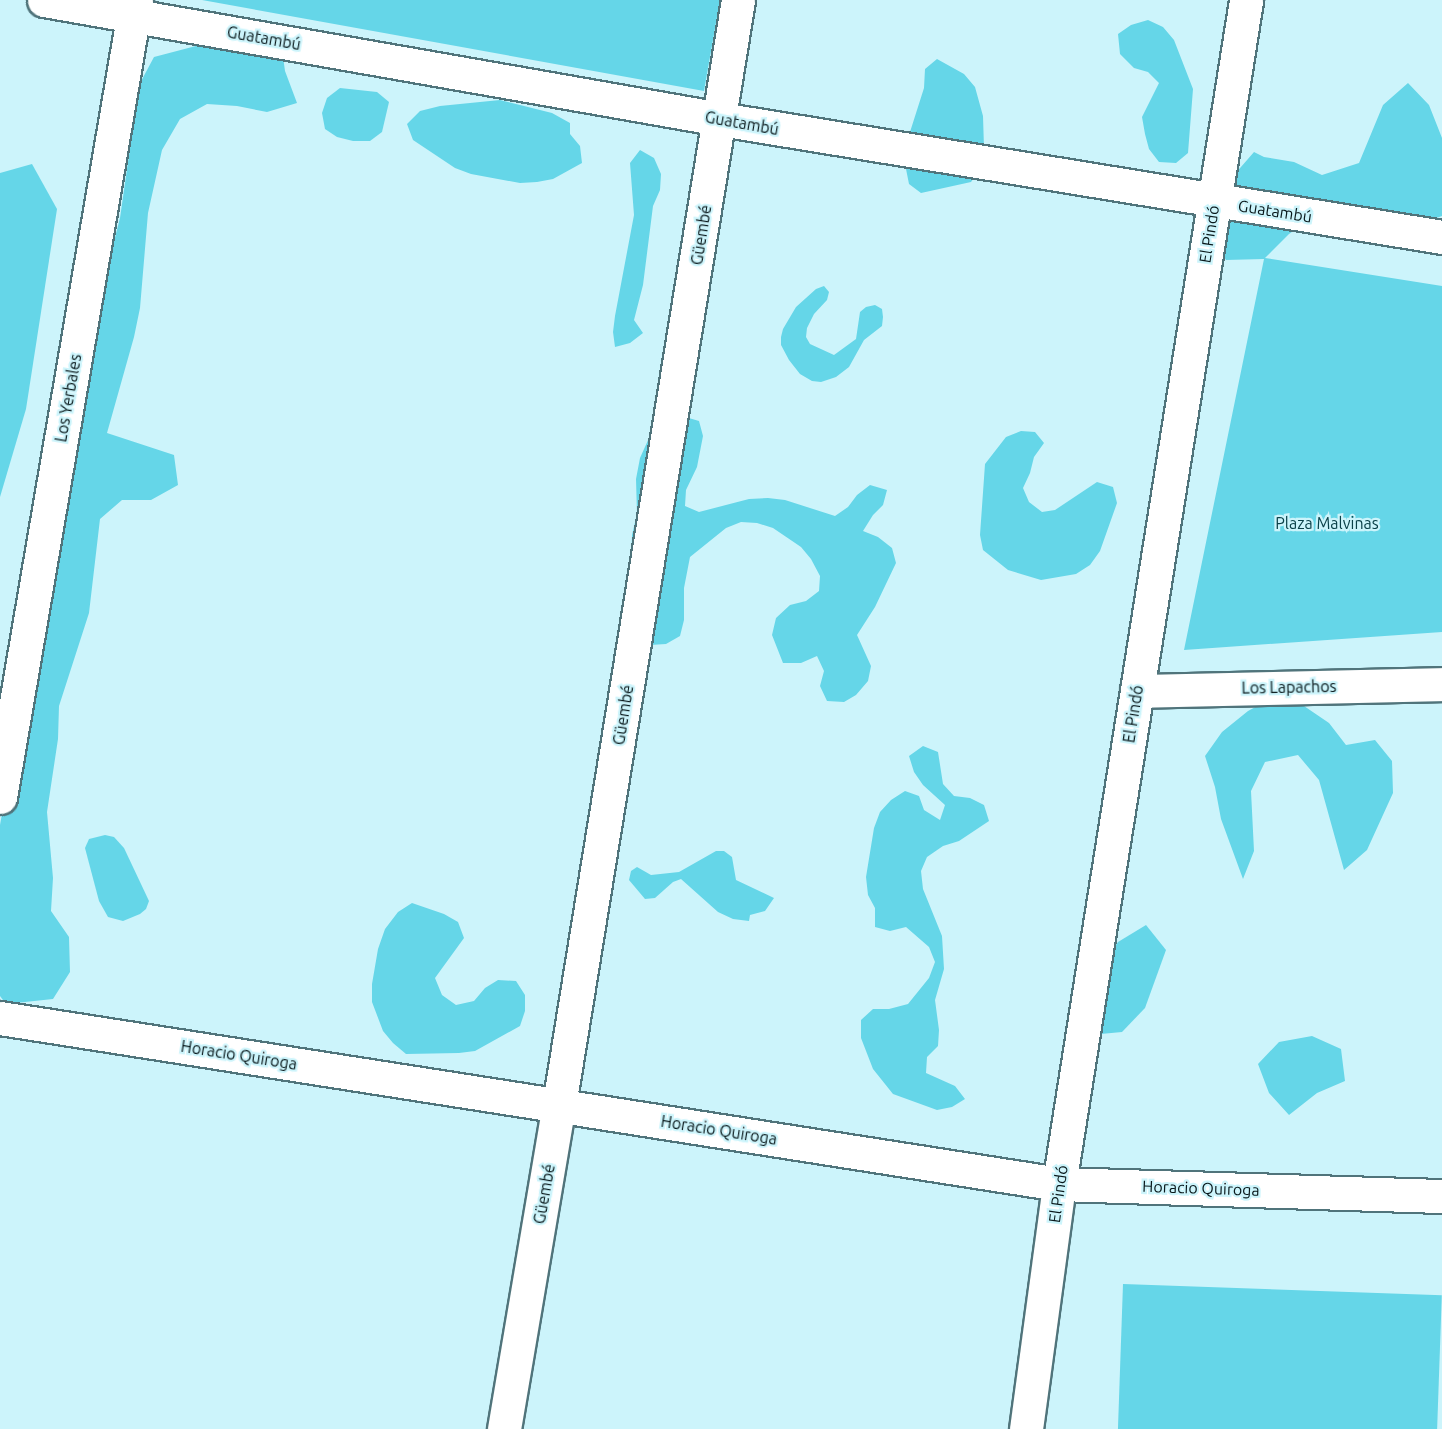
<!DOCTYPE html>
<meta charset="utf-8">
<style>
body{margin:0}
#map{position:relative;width:1442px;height:1429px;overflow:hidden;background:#ccf4fb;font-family:Ubuntu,sans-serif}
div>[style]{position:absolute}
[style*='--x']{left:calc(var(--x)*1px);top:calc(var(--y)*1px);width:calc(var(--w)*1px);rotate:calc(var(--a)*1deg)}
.green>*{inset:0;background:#65d6e8;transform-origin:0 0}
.roads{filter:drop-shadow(2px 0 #50747b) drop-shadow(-2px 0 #50747b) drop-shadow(0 2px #50747b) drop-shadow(0 -2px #50747b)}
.street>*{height:33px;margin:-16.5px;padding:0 16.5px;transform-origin:16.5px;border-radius:16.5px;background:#fff}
.secondary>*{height:33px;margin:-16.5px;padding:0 16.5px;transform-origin:16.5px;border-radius:16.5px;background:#fff}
span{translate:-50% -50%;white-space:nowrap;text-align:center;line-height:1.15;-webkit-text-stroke:4.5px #ccf4fb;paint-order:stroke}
.street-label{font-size:16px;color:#09181b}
.park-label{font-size:16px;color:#0a4048}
</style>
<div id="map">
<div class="green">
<i style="clip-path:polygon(202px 0,720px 0,704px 91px)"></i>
<i style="clip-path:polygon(1148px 20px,1163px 27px,1174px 40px,1193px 89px,1188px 153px,1176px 163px,1159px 162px,1149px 149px,1145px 134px,1142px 117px,1159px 83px,1148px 72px,1134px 68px,1120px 54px,1118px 34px,1131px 25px)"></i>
<i style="clip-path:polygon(215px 41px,281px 42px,285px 71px,297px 103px,267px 112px,237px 106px,207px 104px,180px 119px,162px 150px,148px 213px,140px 308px,134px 337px,107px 433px,174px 455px,178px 485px,151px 500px,122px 500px,100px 519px,89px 613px,59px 706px,58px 739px,47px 812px,53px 878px,51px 911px,69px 937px,70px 972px,53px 999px,6px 1004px,0 996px,0 825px,97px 278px,112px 249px,120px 218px,139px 85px,154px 57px)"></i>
<i style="clip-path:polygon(937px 59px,964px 74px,975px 87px,983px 116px,984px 148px,980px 169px,971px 182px,921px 193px,909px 184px,903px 154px,924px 88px,925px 69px)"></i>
<i style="clip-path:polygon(1408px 83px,1429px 105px,1442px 138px,1442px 216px,1396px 232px,1314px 216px,1289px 234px,1265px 258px,1442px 286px,1442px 632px,1184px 650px,1264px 259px,1226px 260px,1210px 234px,1234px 175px,1254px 152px,1264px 157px,1294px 162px,1322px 175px,1359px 163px,1383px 105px)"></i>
<i style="clip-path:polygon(340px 88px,377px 92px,389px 102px,382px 132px,370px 141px,353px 141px,337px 137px,325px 129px,322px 113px,327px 98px)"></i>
<i style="clip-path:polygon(500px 100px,552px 113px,570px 123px,570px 134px,580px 146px,582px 163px,553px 179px,537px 182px,520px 183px,471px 174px,455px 168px,413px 140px,407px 124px,420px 111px,440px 106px)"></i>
<i style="clip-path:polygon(640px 150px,654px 158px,661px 174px,660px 190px,653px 206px,643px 285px,634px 320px,643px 333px,630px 343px,615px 347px,613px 332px,615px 316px,634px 215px,630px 163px)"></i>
<i style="clip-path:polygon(32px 164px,57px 209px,26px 409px,0 497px,0 173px)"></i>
<i style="clip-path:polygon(824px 286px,829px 292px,827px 300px,814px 314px,807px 328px,806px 337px,810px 344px,834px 355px,856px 339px,860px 312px,866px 307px,875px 305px,882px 309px,883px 317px,882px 326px,864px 340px,849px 367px,836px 377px,821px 382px,812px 381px,800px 374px,789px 360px,781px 345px,781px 337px,783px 329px,796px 307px,816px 289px)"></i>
<i style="clip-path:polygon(682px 416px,699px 421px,703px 436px,697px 467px,686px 490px,685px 506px,699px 512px,749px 499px,768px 498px,785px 500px,835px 516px,848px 507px,857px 495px,870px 485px,887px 490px,883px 505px,873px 515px,863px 531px,878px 537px,892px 548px,896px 563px,875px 607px,857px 635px,871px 666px,868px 681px,856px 695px,844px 702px,827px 701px,820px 686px,824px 671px,817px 656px,801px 663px,783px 663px,772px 635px,776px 618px,790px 605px,806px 601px,819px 591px,820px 576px,811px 559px,801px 547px,773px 528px,757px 523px,741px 522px,726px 528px,690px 557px,684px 588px,684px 620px,680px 636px,666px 644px,650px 645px,631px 570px,632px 535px,637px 514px,636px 479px,640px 458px,653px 429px)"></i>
<i style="clip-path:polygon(1021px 431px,1035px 432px,1044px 443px,1034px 457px,1030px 473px,1023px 488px,1029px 502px,1042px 512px,1055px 510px,1097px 482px,1113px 487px,1117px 503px,1100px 551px,1090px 565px,1076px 574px,1041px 580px,1008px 570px,983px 550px,980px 535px,985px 464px,1006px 437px)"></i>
<i style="clip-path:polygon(1274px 697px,1304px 706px,1329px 723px,1346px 745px,1375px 740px,1392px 761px,1393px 793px,1367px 850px,1344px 870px,1319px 780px,1298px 755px,1265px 762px,1251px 791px,1254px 851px,1243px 879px,1221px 819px,1215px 787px,1205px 756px,1222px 732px,1248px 711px)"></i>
<i style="clip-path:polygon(923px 746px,938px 752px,943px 784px,954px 796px,970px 798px,984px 805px,989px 821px,959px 841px,943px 846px,927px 857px,921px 871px,923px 889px,942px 936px,944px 969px,935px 1000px,939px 1030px,938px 1046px,927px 1057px,926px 1073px,955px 1086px,965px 1099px,952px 1107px,937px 1110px,893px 1094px,873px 1069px,861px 1038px,861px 1020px,873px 1009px,889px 1009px,908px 1004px,929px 978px,935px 962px,929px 947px,906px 927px,890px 931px,875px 927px,875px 908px,868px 895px,866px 877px,874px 828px,880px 812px,891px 800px,905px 791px,919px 796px,924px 810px,940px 820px,945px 805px,923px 785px,914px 772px,909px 756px)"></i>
<i style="clip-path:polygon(105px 835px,114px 837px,124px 848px,149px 901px,146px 909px,140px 914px,123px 921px,108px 917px,99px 901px,85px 848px,89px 839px)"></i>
<i style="clip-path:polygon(716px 851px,724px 851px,732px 857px,736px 880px,774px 898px,765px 911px,750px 915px,749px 921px,733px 919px,718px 912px,681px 879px,673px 882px,655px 898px,645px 899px,629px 880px,631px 871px,637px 867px,651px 875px,679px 872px)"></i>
<i style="clip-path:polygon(412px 903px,444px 914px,458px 922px,464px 938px,435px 978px,442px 995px,456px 1005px,474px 1001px,485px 988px,498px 980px,516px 981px,525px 995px,525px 1011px,520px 1026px,475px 1051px,459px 1053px,406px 1054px,393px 1043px,383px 1031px,372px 1002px,372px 984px,378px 949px,385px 929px,398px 912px)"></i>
<i style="clip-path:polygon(1146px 925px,1166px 950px,1145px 1008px,1122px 1032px,1090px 1035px,1098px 971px,1118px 942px)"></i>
<i style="clip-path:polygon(1312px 1036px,1341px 1049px,1345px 1081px,1317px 1093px,1289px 1115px,1269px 1093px,1258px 1064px,1279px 1042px)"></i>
<i style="left:1123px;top:1284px;width:319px;height:145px;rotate:2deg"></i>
</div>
<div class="roads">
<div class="street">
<i style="--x:44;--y:0;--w:686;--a:9.98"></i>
<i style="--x:720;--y:119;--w:732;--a:9.28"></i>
<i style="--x:1137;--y:691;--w:305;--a:-1.3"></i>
<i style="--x:0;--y:797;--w:809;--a:-80.32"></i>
<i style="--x:504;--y:1429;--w:329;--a:-80.4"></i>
<i style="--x:559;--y:1105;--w:1119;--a:-80.8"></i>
<i style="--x:1026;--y:1429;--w:247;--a:-82.3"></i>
<i style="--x:1059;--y:1184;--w:1199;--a:-81.02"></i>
</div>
<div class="secondary">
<i style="--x:0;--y:1018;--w:1072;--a:8.91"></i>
<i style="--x:1059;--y:1184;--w:383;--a:1.8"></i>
</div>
</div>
<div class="street-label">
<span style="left:264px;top:38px;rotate:10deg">Guatambú</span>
<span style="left:742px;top:123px;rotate:10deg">Guatambú</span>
<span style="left:1275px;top:211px;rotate:9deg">Guatambú</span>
<span style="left:1209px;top:234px;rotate:-81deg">El Pindó</span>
<span style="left:701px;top:235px;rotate:-81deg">Güembé</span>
<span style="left:68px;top:398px;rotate:-80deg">Los Yerbales</span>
<span style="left:1289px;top:687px;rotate:-1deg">Los Lapachos</span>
<span style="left:1133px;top:714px;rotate:-81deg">El Pindó</span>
<span style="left:623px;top:715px;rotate:-81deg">Güembé</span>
<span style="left:239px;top:1055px;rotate:9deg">Horacio Quiroga</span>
<span style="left:719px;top:1130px;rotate:9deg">Horacio Quiroga</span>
<span style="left:1201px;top:1188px;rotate:2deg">Horacio Quiroga</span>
<span style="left:544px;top:1194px;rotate:-80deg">Güembé</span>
<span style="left:1058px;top:1194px;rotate:-82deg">El Pindó</span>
</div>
<div class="park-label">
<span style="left:1327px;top:523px">Plaza Malvinas</span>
</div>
</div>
